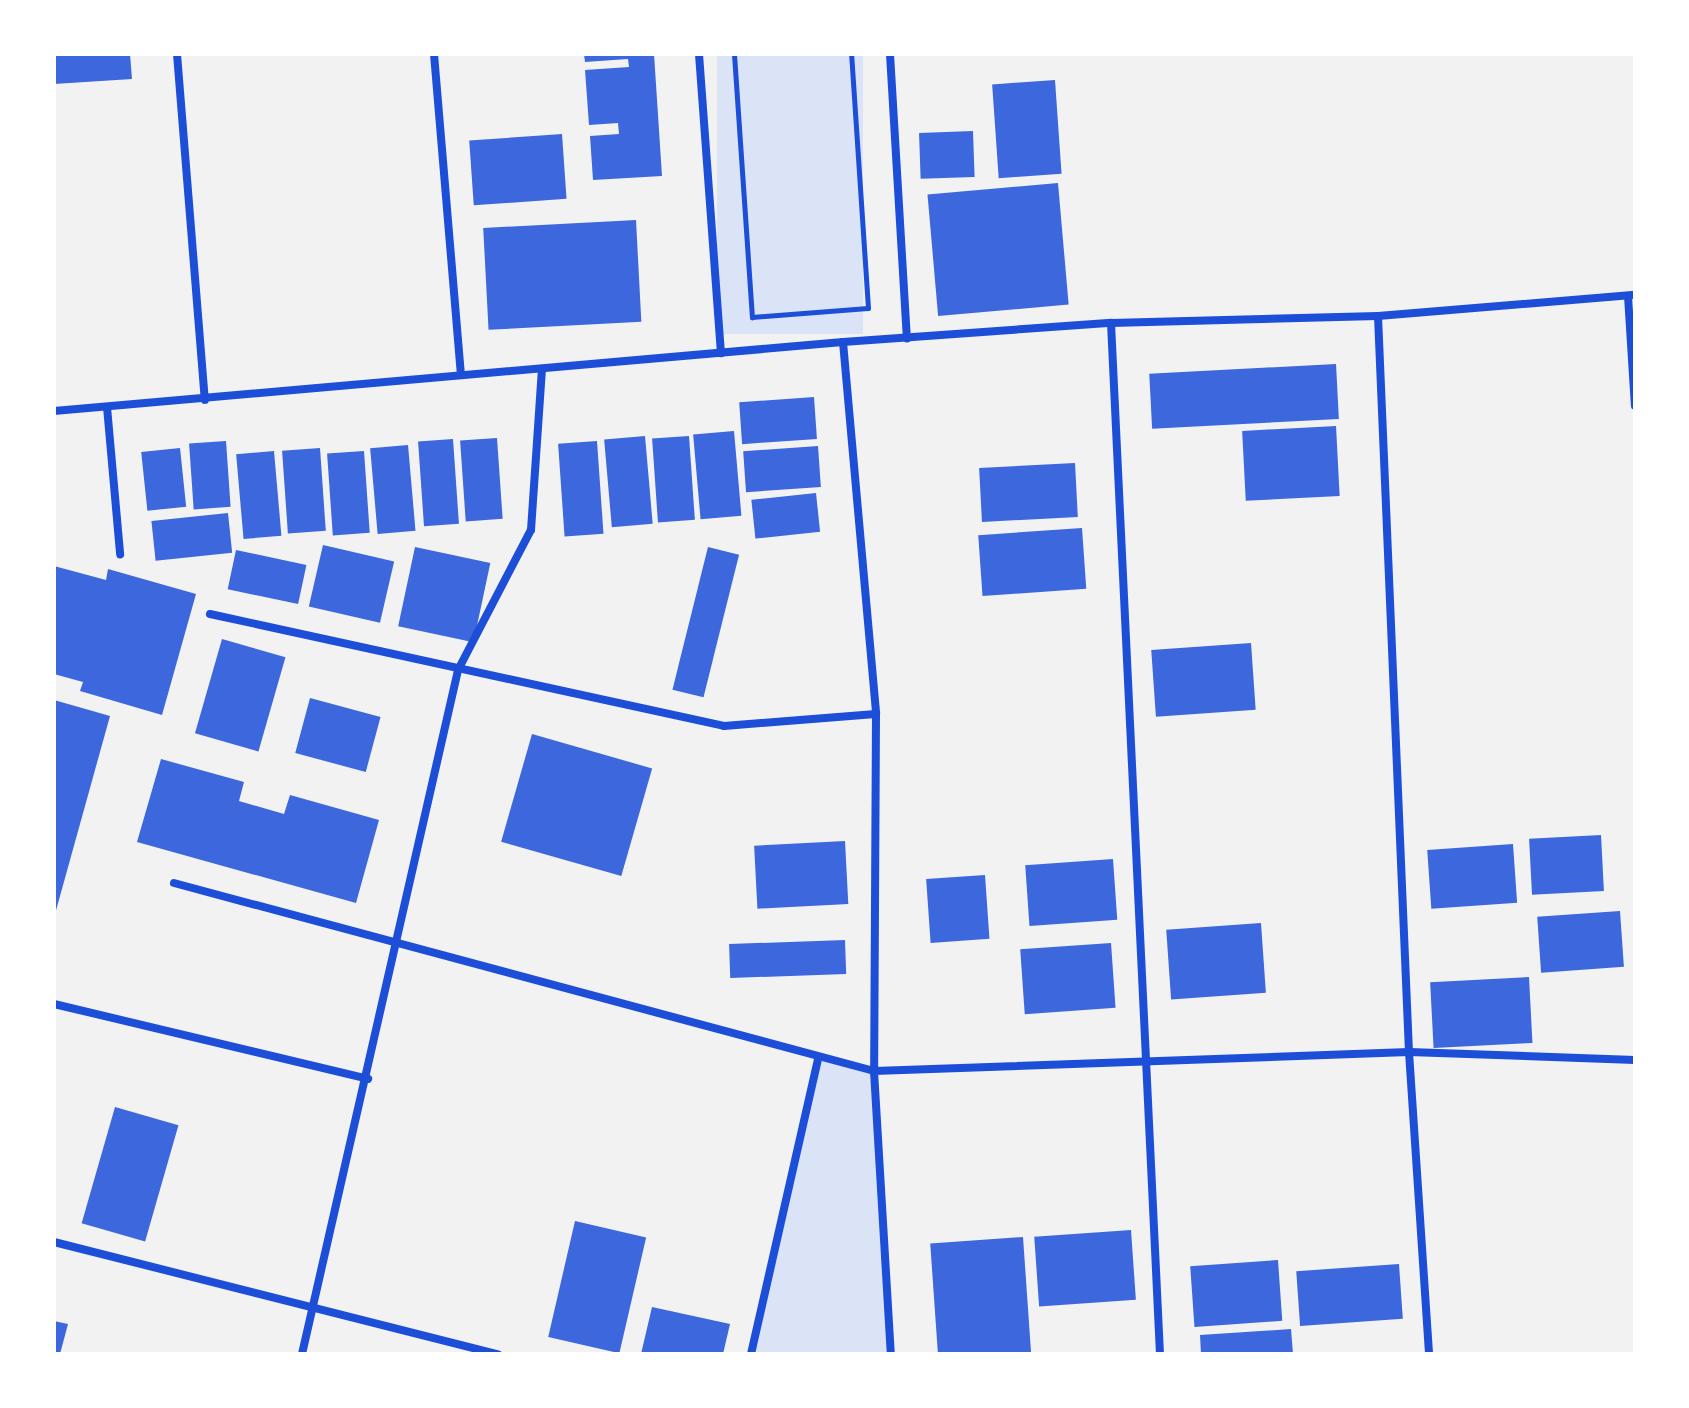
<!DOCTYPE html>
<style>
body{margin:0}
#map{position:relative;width:1689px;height:1408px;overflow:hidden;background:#f2f2f2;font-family:Manrope,sans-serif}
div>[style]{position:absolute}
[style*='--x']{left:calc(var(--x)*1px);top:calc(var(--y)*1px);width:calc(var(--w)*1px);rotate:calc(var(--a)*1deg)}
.green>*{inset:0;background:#dbe4f7;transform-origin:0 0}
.building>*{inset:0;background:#3d67dc;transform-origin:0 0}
.path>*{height:5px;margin:-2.5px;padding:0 2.5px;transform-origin:2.5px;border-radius:2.5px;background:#1d4ed8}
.minor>*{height:8px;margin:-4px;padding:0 4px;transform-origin:4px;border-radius:4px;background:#1d4ed8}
span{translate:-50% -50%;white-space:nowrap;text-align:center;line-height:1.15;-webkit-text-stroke:6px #fff;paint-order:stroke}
.frame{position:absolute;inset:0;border:56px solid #fff;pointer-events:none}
</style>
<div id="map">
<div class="green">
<i style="left:717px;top:54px;width:146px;height:280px"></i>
<i style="clip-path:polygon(818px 1059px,874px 1071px,891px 1354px,751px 1354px)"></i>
</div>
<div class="building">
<i style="clip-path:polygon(54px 54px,130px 54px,132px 79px,54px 84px)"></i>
<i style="clip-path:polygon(584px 54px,654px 54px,662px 176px,593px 180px,590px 136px,619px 134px,618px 123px,589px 125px,585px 70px,629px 67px,628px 59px,585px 62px)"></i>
<i style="left:1055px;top:80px;width:94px;height:63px;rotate:86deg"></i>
<i style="left:973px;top:131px;width:46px;height:54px;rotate:88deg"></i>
<i style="left:562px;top:134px;width:65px;height:93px;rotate:86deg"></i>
<i style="left:1058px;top:183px;width:122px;height:131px;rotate:85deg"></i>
<i style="left:636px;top:220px;width:102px;height:153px;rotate:87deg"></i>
<i style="left:1336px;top:364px;width:55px;height:187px;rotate:87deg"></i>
<i style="left:814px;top:397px;width:42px;height:75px;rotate:86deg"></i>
<i style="left:1336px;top:426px;width:70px;height:94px;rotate:87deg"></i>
<i style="left:734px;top:431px;width:85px;height:41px;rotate:85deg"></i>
<i style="left:645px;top:436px;width:88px;height:41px;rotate:85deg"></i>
<i style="left:689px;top:436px;width:84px;height:37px;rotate:86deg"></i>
<i style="left:497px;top:438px;width:81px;height:37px;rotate:86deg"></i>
<i style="left:453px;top:439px;width:85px;height:35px;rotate:86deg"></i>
<i style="left:226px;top:441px;width:66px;height:37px;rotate:86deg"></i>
<i style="left:597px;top:441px;width:93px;height:39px;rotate:86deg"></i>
<i style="left:408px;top:445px;width:86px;height:38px;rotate:85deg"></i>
<i style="left:818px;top:446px;width:41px;height:75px;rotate:86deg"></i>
<i style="left:180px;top:448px;width:59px;height:39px;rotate:84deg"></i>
<i style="left:320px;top:448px;width:83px;height:38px;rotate:86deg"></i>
<i style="left:274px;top:451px;width:85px;height:38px;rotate:85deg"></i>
<i style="left:364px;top:451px;width:82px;height:37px;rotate:86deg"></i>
<i style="left:1075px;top:463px;width:54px;height:96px;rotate:87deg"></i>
<i style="left:816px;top:493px;width:39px;height:65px;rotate:84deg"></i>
<i style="left:228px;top:513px;width:40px;height:77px;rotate:84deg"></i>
<i style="left:1082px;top:528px;width:61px;height:104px;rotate:86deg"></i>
<i style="left:323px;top:545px;width:73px;height:63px;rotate:13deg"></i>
<i style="left:415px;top:547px;width:77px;height:81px;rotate:12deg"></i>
<i style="left:708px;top:547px;width:32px;height:147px;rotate:14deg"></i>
<i style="left:236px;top:550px;width:72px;height:40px;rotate:12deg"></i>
<i style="clip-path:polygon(54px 566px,106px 580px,108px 569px,196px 594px,162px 715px,80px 691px,83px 682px,54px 674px)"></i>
<i style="left:222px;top:639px;width:66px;height:98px;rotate:16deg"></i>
<i style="left:1251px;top:643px;width:67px;height:100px;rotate:86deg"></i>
<i style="left:310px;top:698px;width:73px;height:57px;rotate:15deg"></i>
<i style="clip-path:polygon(54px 700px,110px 716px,55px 914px,54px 914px)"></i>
<i style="left:532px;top:734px;width:125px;height:112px;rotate:16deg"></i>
<i style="clip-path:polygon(161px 759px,244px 782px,239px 801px,284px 814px,290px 795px,379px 820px,356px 903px,137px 842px)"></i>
<i style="left:1601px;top:835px;width:56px;height:72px;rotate:87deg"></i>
<i style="left:845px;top:841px;width:63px;height:91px;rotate:87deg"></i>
<i style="left:1513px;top:844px;width:59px;height:86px;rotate:86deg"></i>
<i style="left:1113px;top:859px;width:61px;height:88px;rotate:86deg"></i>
<i style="left:985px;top:875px;width:64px;height:59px;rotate:86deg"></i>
<i style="left:1620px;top:911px;width:56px;height:83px;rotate:86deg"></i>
<i style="left:1261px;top:923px;width:70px;height:95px;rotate:86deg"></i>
<i style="left:845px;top:940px;width:34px;height:116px;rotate:88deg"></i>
<i style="left:1111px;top:943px;width:65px;height:91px;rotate:86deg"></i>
<i style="left:1529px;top:977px;width:66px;height:99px;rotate:87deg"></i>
<i style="left:115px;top:1107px;width:66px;height:121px;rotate:16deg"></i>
<i style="left:575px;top:1221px;width:73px;height:119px;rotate:13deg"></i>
<i style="left:1131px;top:1230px;width:70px;height:97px;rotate:86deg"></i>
<i style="left:1023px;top:1237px;width:117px;height:93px;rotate:86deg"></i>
<i style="left:1278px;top:1260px;width:61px;height:88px;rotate:86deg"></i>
<i style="left:1399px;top:1264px;width:55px;height:103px;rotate:86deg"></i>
<i style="clip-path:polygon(652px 1307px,730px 1324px,723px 1354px,641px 1354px)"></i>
<i style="clip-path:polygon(54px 1321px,68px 1324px,60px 1354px,54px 1354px)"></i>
<i style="clip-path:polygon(1291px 1329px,1293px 1354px,1201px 1354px,1200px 1335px)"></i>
</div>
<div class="path">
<i style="--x:734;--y:54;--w:264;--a:86.1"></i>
<i style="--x:752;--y:317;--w:116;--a:-4.4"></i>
<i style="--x:868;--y:308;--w:255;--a:-93.8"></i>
</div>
<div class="minor">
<i style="--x:177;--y:54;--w:347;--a:85.4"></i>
<i style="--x:434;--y:54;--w:322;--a:85.2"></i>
<i style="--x:699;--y:54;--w:300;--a:85.8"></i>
<i style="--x:890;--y:54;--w:285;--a:86.6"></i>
<i style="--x:1628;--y:296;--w:110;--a:86.4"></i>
<i style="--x:1378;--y:316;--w:737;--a:87.59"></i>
<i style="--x:1409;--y:1052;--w:303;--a:86.2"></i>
<i style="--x:1111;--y:323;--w:1032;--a:87.28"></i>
<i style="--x:843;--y:342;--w:373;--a:84.9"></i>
<i style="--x:876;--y:714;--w:357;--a:90.3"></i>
<i style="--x:874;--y:1071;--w:284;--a:86.6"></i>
<i style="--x:107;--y:407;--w:148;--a:84.9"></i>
<i style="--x:54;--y:411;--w:792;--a:-5"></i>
<i style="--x:843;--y:342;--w:269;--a:-4.1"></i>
<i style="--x:1111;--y:323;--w:267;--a:-1.5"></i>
<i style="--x:1378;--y:316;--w:258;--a:-4.7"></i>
<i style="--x:210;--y:614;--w:526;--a:12.29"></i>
<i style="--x:724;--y:726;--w:152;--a:-4.5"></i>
<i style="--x:174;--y:883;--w:725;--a:15.03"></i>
<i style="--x:874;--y:1071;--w:535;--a:-2.03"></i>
<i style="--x:1409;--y:1052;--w:226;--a:2"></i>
<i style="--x:54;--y:1004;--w:323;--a:13.4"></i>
<i style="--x:54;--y:1242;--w:458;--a:14.2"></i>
<i style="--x:302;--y:1354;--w:702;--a:-77.15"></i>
<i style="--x:458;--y:670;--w:158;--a:-62.5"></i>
<i style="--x:531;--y:530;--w:160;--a:-86.1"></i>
<i style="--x:751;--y:1354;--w:303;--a:-77.2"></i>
</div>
<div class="frame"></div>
</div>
